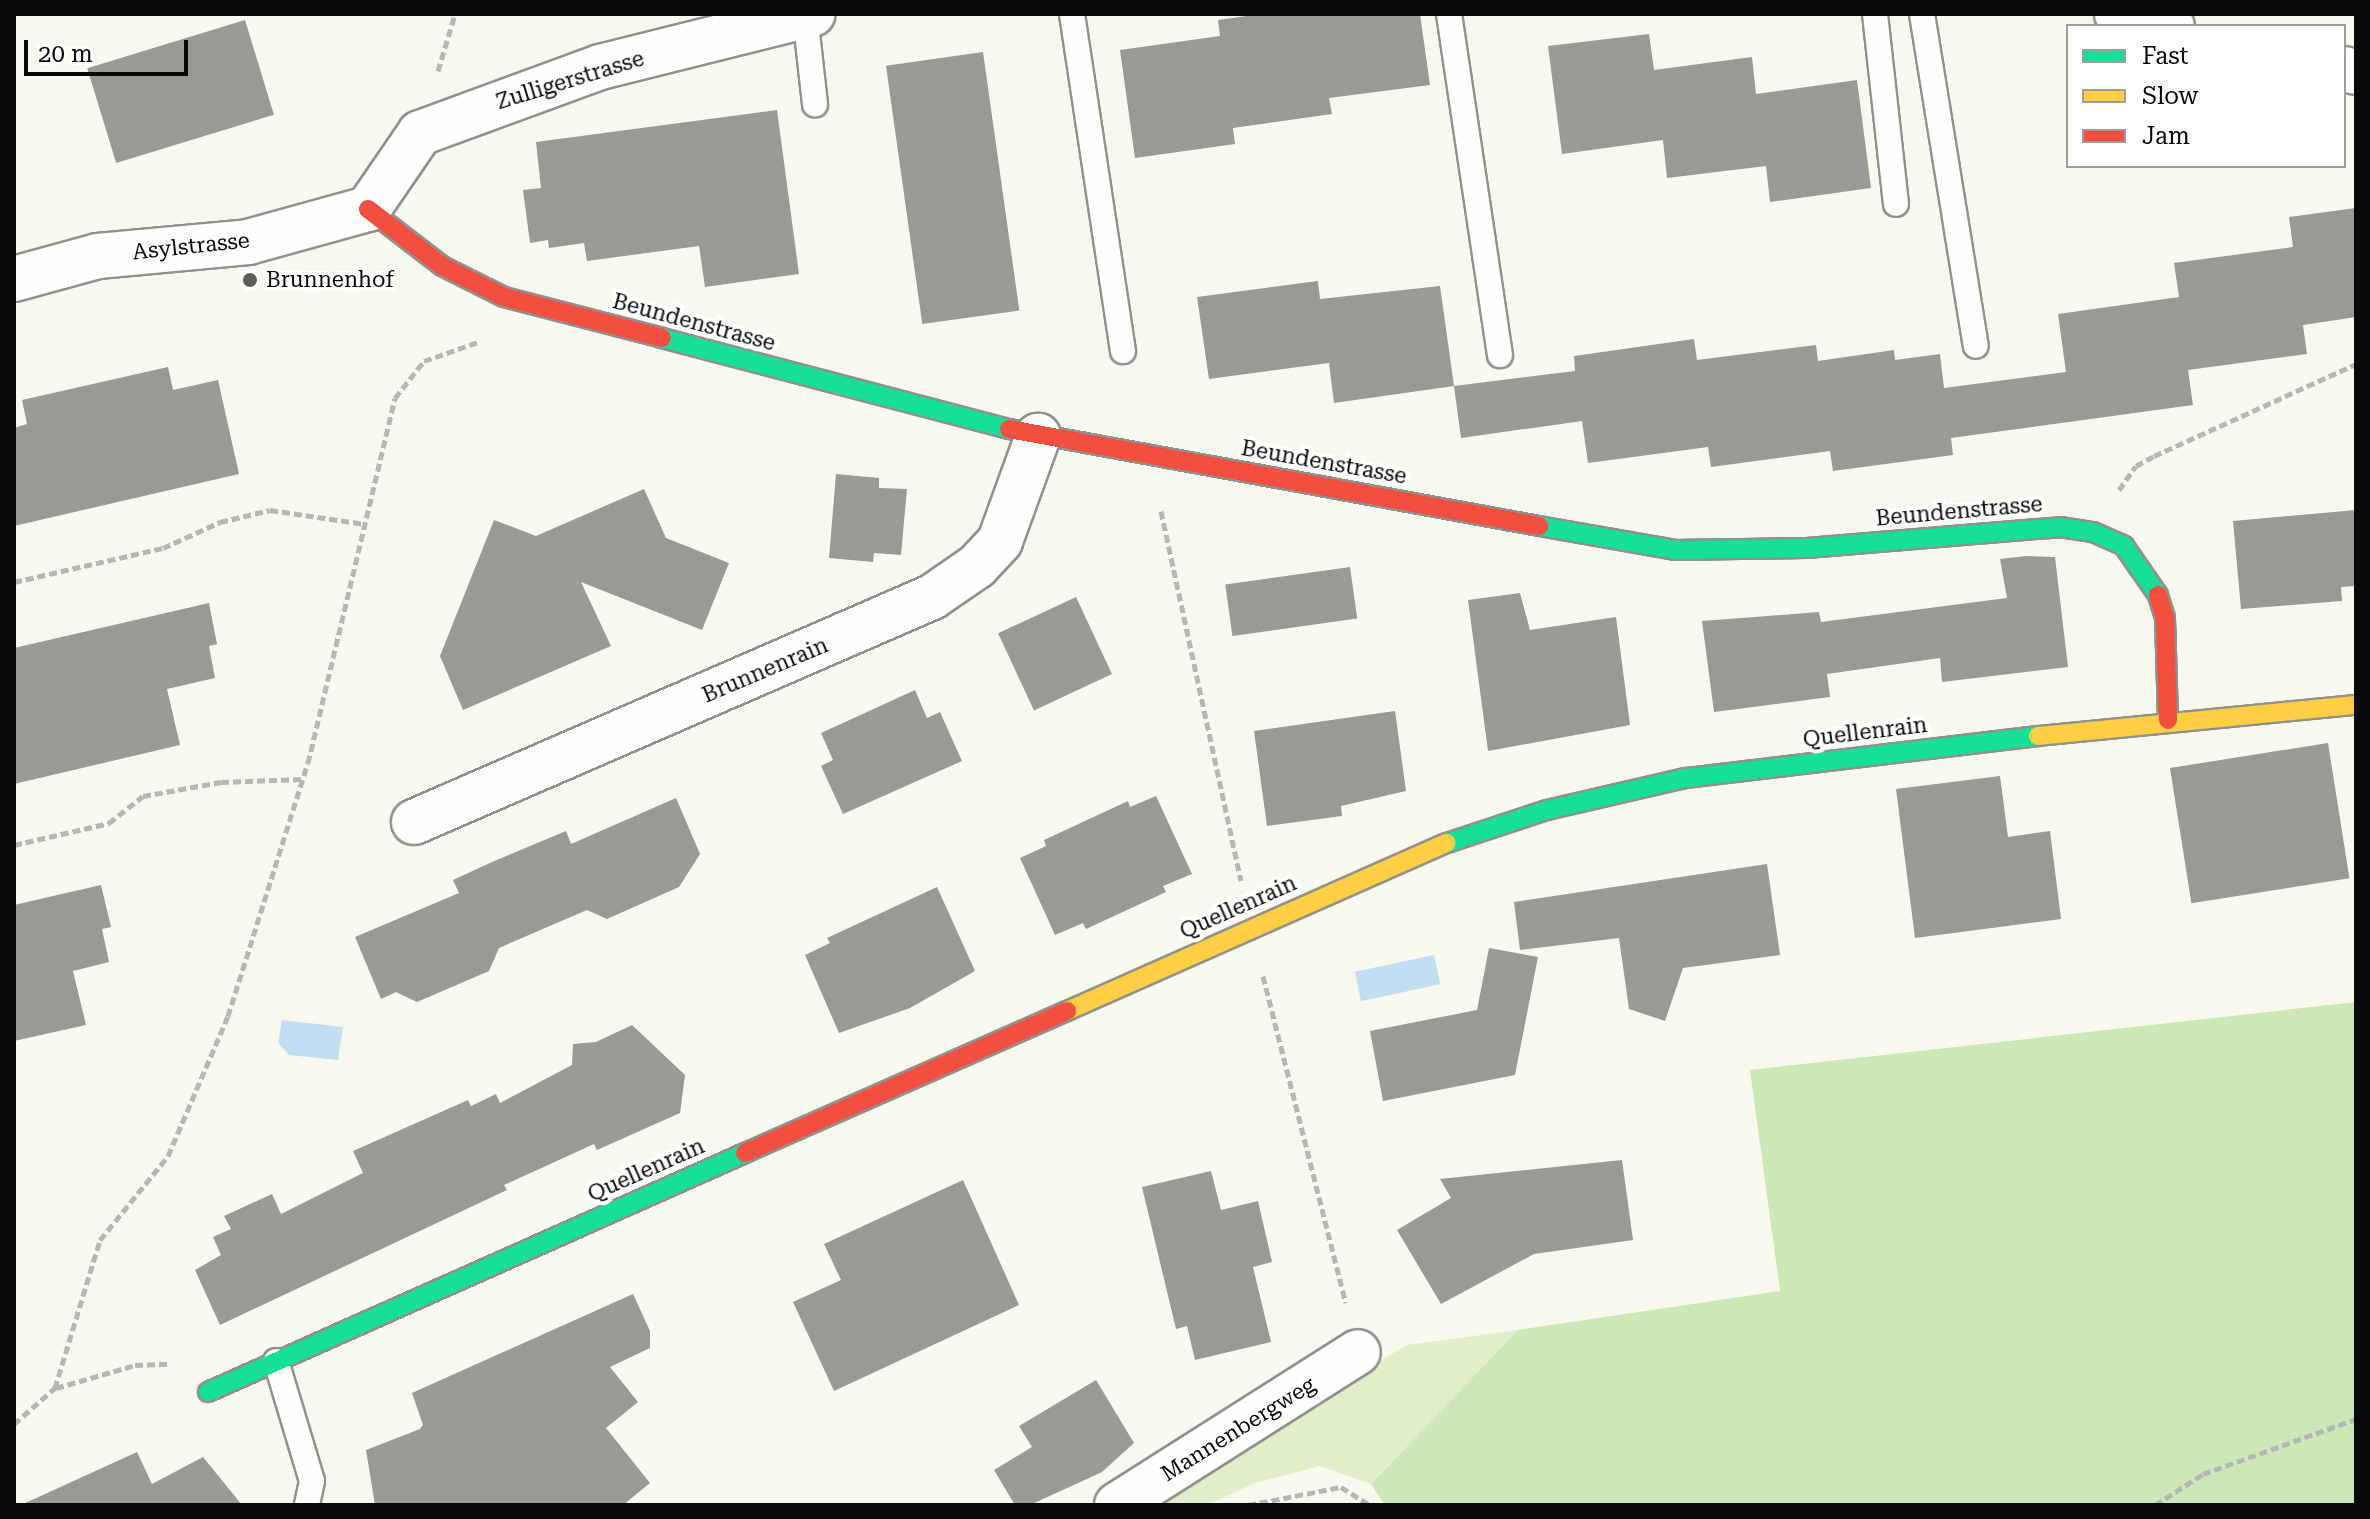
<!DOCTYPE html>
<style>
body{margin:0}
#map{position:relative;width:2370px;height:1519px;overflow:hidden;background:#f9f8ec;font-family:"Roboto Serif",serif}
div>[style]{position:absolute}
[style*='--x']{left:calc(var(--x)*1px);top:calc(var(--y)*1px);width:calc(var(--w)*1px);rotate:calc(var(--a)*1deg)}
.green>*{inset:0;background:#dfefcc}
.forest>*{inset:0;background:#cee7b9}
.water>*{inset:0;background:#c2def3;transform-origin:0 0}
.building>*{inset:0;background:#9b9993;transform-origin:0 0}
.path>*{height:5px;margin-top:-2.5px;transform-origin:0;background:repeating-linear-gradient(90deg,#b6b6b4 0 8px,transparent 0 12px)}
.roads{filter:drop-shadow(2px 0 #91918b) drop-shadow(-2px 0 #91918b) drop-shadow(0 2px #91918b) drop-shadow(0 -2px #91918b)}
.lane>*{height:24px;margin:-12px;padding:0 12px;transform-origin:12px;border-radius:12px;background:#fefefc}
.street>*{height:44px;margin:-22px;padding:0 22px;transform-origin:22px;border-radius:22px;background:#fefefc}
.fast>*{height:18px;margin:-9px;padding:0 9px;transform-origin:9px;border-radius:9px;background:#16e098}
.slow>*{height:18px;margin:-9px;padding:0 9px;transform-origin:9px;border-radius:9px;background:#ffcf43}
.jam>*{height:18px;margin:-9px;padding:0 9px;transform-origin:9px;border-radius:9px;background:#f24e42}
.dots>*{width:22px;height:22px;translate:-50% -50%;box-sizing:border-box;border:4px solid #fff;border-radius:50%}
span{translate:-50% -50%;white-space:nowrap;text-align:center;line-height:1.15;-webkit-text-stroke:8px #fff;paint-order:stroke}
.street-label{font-size:22px;color:#090909}
.poi-label{font-size:22px;color:#090909}
.left{translate:0 -50%;text-align:left}
.frame{position:absolute;inset:0;border:16px solid #090909;pointer-events:none}
.legend{position:absolute;left:2066px;top:24px;width:280px;height:144px;box-sizing:border-box;background:#fff;border:2px solid #9d9d9d;margin:0;padding:10px 14px;list-style:none;font-size:24px;color:#090909}
.legend li{display:flex;align-items:center;gap:16px;height:40px}
.legend b{width:40px;border:2px solid #9d9d9d}
.scale{position:absolute;left:24px;top:40px;width:164px;height:36px;box-sizing:border-box;border:4px solid #090909;border-top:0;padding-left:10px;font-size:24px;line-height:28px;white-space:nowrap;color:#090909;-webkit-text-stroke:6px #fff;paint-order:stroke}
</style>
<div id="map">
<div class="green">
<i style="clip-path:polygon(1518px 1330px,1371px 1484px,1320px 1466px,1255px 1483px,1207px 1505px,1149px 1505px,1219px 1456px,1407px 1345px)"></i>
</div>
<div class="forest">
<i style="clip-path:polygon(2356px 1002px,2356px 1505px,1385px 1505px,1371px 1484px,1518px 1330px,1780px 1291px,1750px 1070px)"></i>
</div>
<div class="water">
<i style="left:1434px;top:955px;width:30px;height:81px;rotate:78deg"></i>
<i style="clip-path:polygon(282px 1020px,343px 1027px,338px 1060px,289px 1055px,278px 1043px)"></i>
</div>
<div class="building">
<i style="clip-path:polygon(1261px 14px,1420px 14px,1430px 85px,1329px 98px,1332px 114px,1233px 128px,1235px 144px,1135px 158px,1120px 50px,1220px 36px,1218px 20px)"></i>
<i style="left:245px;top:20px;width:99px;height:165px;rotate:73deg"></i>
<i style="clip-path:polygon(1649px 34px,1654px 70px,1752px 57px,1756px 94px,1857px 80px,1871px 188px,1770px 202px,1766px 166px,1667px 178px,1663px 140px,1562px 154px,1548px 46px)"></i>
<i style="left:983px;top:52px;width:261px;height:98px;rotate:82deg"></i>
<i style="clip-path:polygon(777px 110px,799px 274px,705px 287px,699px 246px,587px 261px,584px 243px,549px 248px,548px 240px,530px 243px,523px 190px,541px 188px,536px 142px)"></i>
<i style="clip-path:polygon(2356px 208px,2356px 317px,2303px 325px,2307px 354px,2188px 370px,2193px 405px,1951px 438px,1953px 455px,1833px 471px,1830px 451px,1711px 467px,1708px 447px,1588px 463px,1582px 421px,1461px 438px,1454px 386px,1575px 371px,1574px 356px,1694px 339px,1697px 360px,1816px 345px,1818px 361px,1894px 350px,1895px 360px,1940px 354px,1944px 388px,2066px 372px,2058px 314px,2179px 297px,2174px 263px,2293px 247px,2289px 217px)"></i>
<i style="clip-path:polygon(1318px 281px,1320px 299px,1440px 286px,1454px 386px,1334px 403px,1329px 363px,1209px 379px,1197px 297px)"></i>
<i style="clip-path:polygon(168px 367px,173px 390px,218px 380px,239px 474px,14px 526px,14px 428px,27px 424px,22px 400px)"></i>
<i style="clip-path:polygon(836px 474px,879px 478px,879px 488px,907px 489px,901px 555px,874px 553px,873px 562px,829px 558px)"></i>
<i style="clip-path:polygon(644px 489px,666px 538px,729px 563px,702px 630px,581px 582px,611px 646px,463px 710px,440px 656px,494px 520px,536px 536px)"></i>
<i style="clip-path:polygon(2356px 510px,2356px 586px,2341px 587px,2342px 601px,2241px 609px,2233px 521px)"></i>
<i style="clip-path:polygon(2026px 556px,2055px 557px,2068px 667px,1942px 682px,1940px 658px,1827px 674px,1830px 697px,1714px 712px,1702px 621px,1819px 612px,1821px 622px,2007px 598px,2000px 559px)"></i>
<i style="left:1350px;top:567px;width:52px;height:126px;rotate:82deg"></i>
<i style="clip-path:polygon(1520px 593px,1530px 630px,1616px 617px,1630px 725px,1488px 751px,1468px 600px)"></i>
<i style="left:1076px;top:597px;width:85px;height:86px;rotate:65deg"></i>
<i style="clip-path:polygon(209px 603px,217px 644px,209px 646px,215px 678px,167px 689px,180px 745px,14px 784px,14px 648px)"></i>
<i style="clip-path:polygon(915px 690px,927px 718px,940px 712px,962px 761px,843px 814px,821px 766px,833px 760px,821px 733px)"></i>
<i style="clip-path:polygon(1395px 711px,1406px 791px,1341px 806px,1342px 816px,1267px 826px,1254px 731px)"></i>
<i style="left:2328px;top:743px;width:137px;height:160px;rotate:81deg"></i>
<i style="clip-path:polygon(2000px 776px,2008px 837px,2050px 831px,2061px 919px,1915px 938px,1896px 789px)"></i>
<i style="clip-path:polygon(1156px 796px,1192px 874px,1163px 886px,1166px 892px,1086px 929px,1083px 923px,1055px 935px,1020px 858px,1046px 846px,1044px 840px,1128px 801px,1130px 807px)"></i>
<i style="clip-path:polygon(676px 798px,700px 854px,679px 887px,607px 919px,587px 910px,499px 948px,489px 971px,417px 1002px,396px 992px,381px 999px,355px 937px,459px 893px,453px 880px,492px 862px,566px 831px,571px 844px)"></i>
<i style="clip-path:polygon(1767px 864px,1780px 955px,1683px 968px,1665px 1021px,1629px 1009px,1619px 938px,1520px 950px,1514px 902px)"></i>
<i style="clip-path:polygon(101px 885px,111px 927px,102px 929px,109px 962px,73px 971px,86px 1025px,14px 1041px,14px 905px)"></i>
<i style="clip-path:polygon(937px 887px,975px 971px,910px 1008px,839px 1033px,805px 955px,830px 943px,827px 938px)"></i>
<i style="clip-path:polygon(1489px 948px,1538px 957px,1515px 1075px,1383px 1101px,1370px 1031px,1477px 1010px)"></i>
<i style="clip-path:polygon(632px 1025px,685px 1075px,680px 1113px,597px 1150px,594px 1144px,504px 1185px,507px 1190px,220px 1325px,195px 1270px,221px 1255px,213px 1237px,231px 1229px,224px 1216px,272px 1194px,281px 1214px,363px 1173px,353px 1151px,468px 1100px,471px 1106px,496px 1094px,500px 1103px,572px 1065px,573px 1044px,596px 1042px)"></i>
<i style="clip-path:polygon(1622px 1160px,1633px 1240px,1534px 1254px,1441px 1304px,1397px 1230px,1451px 1198px,1440px 1179px)"></i>
<i style="clip-path:polygon(1211px 1171px,1221px 1210px,1258px 1201px,1272px 1262px,1253px 1267px,1271px 1342px,1195px 1360px,1187px 1326px,1176px 1329px,1142px 1187px)"></i>
<i style="clip-path:polygon(963px 1180px,1019px 1305px,834px 1391px,793px 1302px,841px 1280px,824px 1244px)"></i>
<i style="clip-path:polygon(633px 1294px,650px 1331px,650px 1348px,610px 1367px,638px 1402px,606px 1428px,650px 1483px,623px 1505px,375px 1505px,366px 1450px,420px 1429px,423px 1425px,412px 1393px)"></i>
<i style="clip-path:polygon(1096px 1380px,1134px 1443px,1102px 1472px,1030px 1505px,1015px 1505px,994px 1470px,1032px 1447px,1019px 1426px)"></i>
<i style="clip-path:polygon(137px 1452px,152px 1484px,203px 1457px,242px 1505px,21px 1505px)"></i>
</div>
<div class="path">
<i style="--x:438;--y:71;--w:59;--a:-73.4"></i>
<i style="--x:2119;--y:490;--w:29;--a:-55"></i>
<i style="--x:2136;--y:466;--w:21;--a:-29"></i>
<i style="--x:2154;--y:456;--w:222;--a:-24.5"></i>
<i style="--x:1161;--y:511;--w:378;--a:77.8"></i>
<i style="--x:14;--y:582;--w:153;--a:-12.9"></i>
<i style="--x:163;--y:548;--w:63;--a:-24.5"></i>
<i style="--x:220;--y:522;--w:51;--a:-13.5"></i>
<i style="--x:270;--y:510;--w:96;--a:8.4"></i>
<i style="--x:14;--y:845;--w:98;--a:-13"></i>
<i style="--x:109;--y:823;--w:43;--a:-38.5"></i>
<i style="--x:143;--y:796;--w:79;--a:-10.2"></i>
<i style="--x:221;--y:782;--w:83;--a:-2.1"></i>
<i style="--x:1263;--y:976;--w:337;--a:75.8"></i>
<i style="--x:56;--y:1388;--w:82;--a:-16.2"></i>
<i style="--x:135;--y:1365;--w:35;--a:-2"></i>
<i style="--x:14;--y:1424;--w:55;--a:-41.3"></i>
<i style="--x:55;--y:1388;--w:155;--a:-73.1"></i>
<i style="--x:100;--y:1240;--w:108;--a:-51"></i>
<i style="--x:168;--y:1156;--w:152;--a:-66.8"></i>
<i style="--x:228;--y:1016;--w:265;--a:-72.5"></i>
<i style="--x:308;--y:763;--w:375;--a:-76.6"></i>
<i style="--x:395;--y:398;--w:47;--a:-51.9"></i>
<i style="--x:424;--y:361;--w:57;--a:-19.4"></i>
<i style="--x:1248;--y:1505;--w:95;--a:-11"></i>
<i style="--x:1341;--y:1487;--w:34;--a:32"></i>
<i style="--x:2155;--y:1505;--w:57;--a:-32.9"></i>
<i style="--x:2203;--y:1474;--w:163;--a:-19.8"></i>
</div>
<div class="roads">
<div class="lane">
<i style="--x:1072;--y:14;--w:341;--a:81.4"></i>
<i style="--x:1449;--y:14;--w:345;--a:81.5"></i>
<i style="--x:1875;--y:14;--w:191;--a:83.7"></i>
<i style="--x:1922;--y:14;--w:336;--a:80.8"></i>
<i style="--x:805;--y:15;--w:90;--a:83.6"></i>
<i style="--x:276;--y:1361;--w:125;--a:73.3"></i>
<i style="--x:312;--y:1481;--w:25;--a:102"></i>
</div>
<div class="street">
<i style="--x:2117;--y:14;--w:56;--a:12.3"></i>
<i style="--x:2344;--y:69;--w:12;--a:14"></i>
<i style="--x:14;--y:279;--w:87;--a:-15.3"></i>
<i style="--x:98;--y:256;--w:151;--a:-5.3"></i>
<i style="--x:248;--y:242;--w:124;--a:-15.4"></i>
<i style="--x:368;--y:209;--w:92;--a:-55.6"></i>
<i style="--x:420;--y:133;--w:192;--a:-20.1"></i>
<i style="--x:600;--y:67;--w:219;--a:-14"></i>
<i style="--x:414;--y:822;--w:565;--a:-23.48"></i>
<i style="--x:932;--y:597;--w:55;--a:-34.6"></i>
<i style="--x:977;--y:566;--w:34;--a:-47"></i>
<i style="--x:1000;--y:541;--w:112;--a:-70.1"></i>
<i style="--x:1117;--y:1505;--w:285;--a:-32.4"></i>
</div>
<div class="fast">
<i style="--x:662;--y:338;--w:359;--a:14.7"></i>
<i style="--x:1539;--y:526;--w:138;--a:10"></i>
<i style="--x:1675;--y:550;--w:132;--a:-0.9"></i>
<i style="--x:1807;--y:548;--w:254;--a:-4.7"></i>
<i style="--x:2060;--y:527;--w:33;--a:9"></i>
<i style="--x:2093;--y:532;--w:34;--a:24"></i>
<i style="--x:2124;--y:546;--w:60;--a:55.2"></i>
<i style="--x:1447;--y:843;--w:105;--a:-18.3"></i>
<i style="--x:1547;--y:810;--w:143;--a:-13"></i>
<i style="--x:1686;--y:778;--w:354;--a:-6.8"></i>
<i style="--x:208;--y:1392;--w:588;--a:-23.99"></i>
</div>
<div class="slow">
<i style="--x:2038;--y:736;--w:320;--a:-5.6"></i>
<i style="--x:1067;--y:1011;--w:415;--a:-23.9"></i>
</div>
<div class="jam">
<i style="--x:368;--y:209;--w:93;--a:37.6"></i>
<i style="--x:442;--y:266;--w:69;--a:26.6"></i>
<i style="--x:504;--y:297;--w:163;--a:14.5"></i>
<i style="--x:1009;--y:429;--w:539;--a:10.37"></i>
<i style="--x:2158;--y:595;--w:24;--a:73"></i>
<i style="--x:2165;--y:618;--w:102;--a:88.3"></i>
<i style="--x:745;--y:1153;--w:352;--a:-23.8"></i>
</div>
</div>
<div class="dots">
<i style="left:250px;top:280px;background:#5d5d58"></i>
</div>
<div class="street-label">
<span style="left:570px;top:80px;rotate:-17deg">Zulligerstrasse</span>
<span style="left:191px;top:246px;rotate:-6deg">Asylstrasse</span>
<span style="left:694px;top:322px;rotate:15deg">Beundenstrasse</span>
<span style="left:1324px;top:462px;rotate:10deg">Beundenstrasse</span>
<span style="left:1959px;top:511px;rotate:-5deg">Beundenstrasse</span>
<span style="left:765px;top:670px;rotate:-23deg">Brunnenrain</span>
<span style="left:1865px;top:732px;rotate:-7deg">Quellenrain</span>
<span style="left:1238px;top:907px;rotate:-24deg">Quellenrain</span>
<span style="left:646px;top:1170px;rotate:-24deg">Quellenrain</span>
<span style="left:1238px;top:1429px;rotate:-32deg">Mannenbergweg</span>
</div>
<div class="poi-label">
<span class="left" style="left:266px;top:280px">Brunnenhof</span>
</div>
<div class="frame"></div>
<ul class="legend">
<li><b style="height:10px;background:#16e098"></b>Fast</li>
<li><b style="height:10px;background:#ffcf43"></b>Slow</li>
<li><b style="height:10px;background:#f24e42"></b>Jam</li>
</ul>
<div class="scale">20 m</div>
</div>
